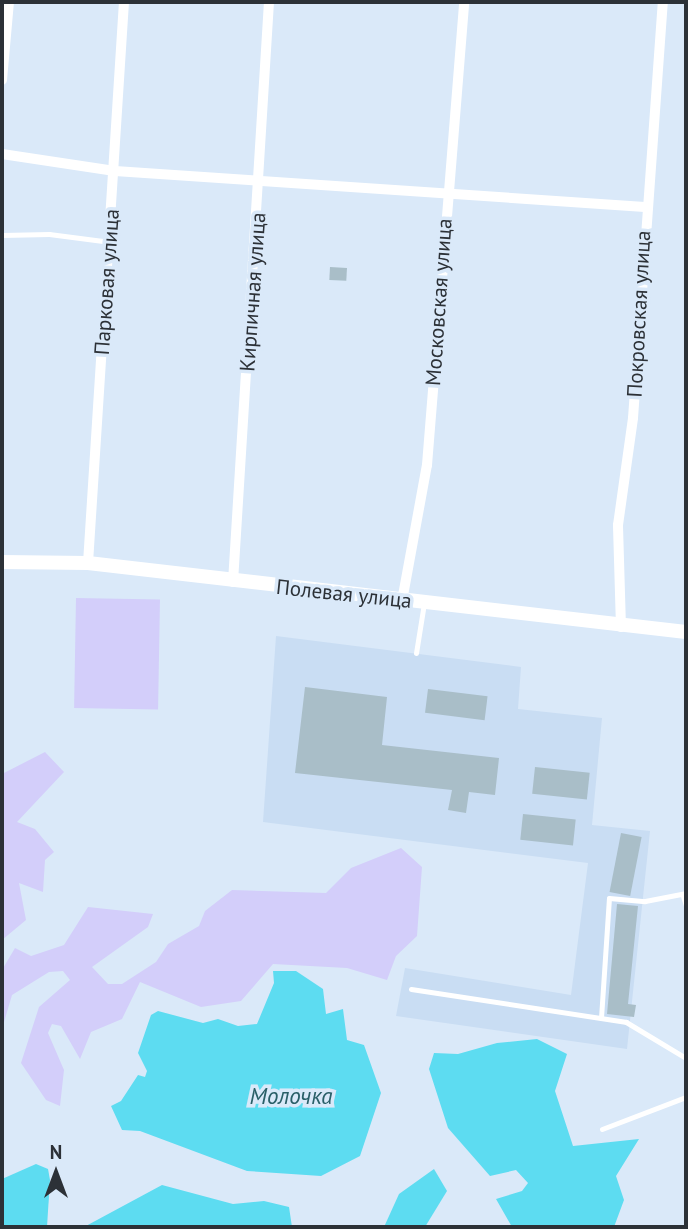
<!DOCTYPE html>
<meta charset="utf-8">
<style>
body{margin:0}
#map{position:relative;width:688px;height:1229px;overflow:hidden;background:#dae9f9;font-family:"PT Sans",sans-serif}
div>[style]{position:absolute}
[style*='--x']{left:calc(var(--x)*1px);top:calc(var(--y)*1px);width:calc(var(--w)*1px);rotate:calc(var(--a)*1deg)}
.built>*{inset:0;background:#c9ddf3}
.green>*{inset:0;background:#d3cefa;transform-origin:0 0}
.water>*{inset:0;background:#5ddcf1}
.building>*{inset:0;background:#a9bec8;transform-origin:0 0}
.lane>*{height:5px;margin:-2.5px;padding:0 2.5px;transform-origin:2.5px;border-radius:2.5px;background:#fff}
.street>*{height:10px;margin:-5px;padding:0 5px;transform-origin:5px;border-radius:5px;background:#fff}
.secondary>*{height:14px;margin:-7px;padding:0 7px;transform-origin:7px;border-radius:7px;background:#fff}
span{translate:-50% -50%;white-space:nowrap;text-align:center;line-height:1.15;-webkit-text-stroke:7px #dae9f9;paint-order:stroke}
.street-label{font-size:21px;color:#2c3137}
.water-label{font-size:23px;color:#2a5f68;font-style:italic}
.frame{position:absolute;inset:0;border:4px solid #2c3137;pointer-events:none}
.north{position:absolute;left:21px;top:1138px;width:70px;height:70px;-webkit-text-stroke:5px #dae9f9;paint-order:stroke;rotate:0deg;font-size:19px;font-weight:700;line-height:28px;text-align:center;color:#2c3137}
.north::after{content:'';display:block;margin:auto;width:24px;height:32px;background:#2c3137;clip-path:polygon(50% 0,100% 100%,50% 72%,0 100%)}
</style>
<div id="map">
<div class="built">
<i style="clip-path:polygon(276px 636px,521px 667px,518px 709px,602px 718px,592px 825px,650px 831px,627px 1049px,396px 1016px,405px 968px,571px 995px,588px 863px,263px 822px)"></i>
</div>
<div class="green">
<i style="left:76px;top:598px;width:84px;height:110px;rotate:1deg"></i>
<i style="clip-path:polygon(45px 752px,64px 772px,17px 822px,35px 829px,54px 852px,45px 860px,43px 892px,19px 883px,26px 920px,2px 940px,2px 774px)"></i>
<i style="clip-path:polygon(401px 848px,422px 867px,417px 936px,396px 956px,387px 980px,347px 968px,273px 964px,241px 1001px,201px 1007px,140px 982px,122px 1019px,91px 1032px,80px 1059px,61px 1026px,52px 1024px,48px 1033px,64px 1070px,60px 1106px,46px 1100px,21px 1063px,39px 1007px,70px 980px,63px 971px,49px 972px,12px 995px,2px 1029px,2px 970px,15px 948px,31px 956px,64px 945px,88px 907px,153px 914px,148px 927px,92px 967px,108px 984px,122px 984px,156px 962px,168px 944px,199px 926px,205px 911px,232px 890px,326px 893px,351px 868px)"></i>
</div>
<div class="water">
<i style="clip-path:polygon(273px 971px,296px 971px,323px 989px,326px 1014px,343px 1009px,347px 1040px,364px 1045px,381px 1093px,360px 1156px,321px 1176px,247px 1171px,140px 1131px,122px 1130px,111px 1106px,121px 1101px,138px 1075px,145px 1077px,147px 1071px,138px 1053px,151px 1015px,158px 1011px,203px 1023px,218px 1019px,238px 1026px,257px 1024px,274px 983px)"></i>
<i style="clip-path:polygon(537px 1039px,567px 1054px,555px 1091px,573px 1146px,639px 1139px,616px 1176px,624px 1200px,614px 1227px,512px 1227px,496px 1199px,522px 1191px,528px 1183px,516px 1170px,490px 1176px,448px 1128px,429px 1069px,434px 1053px,458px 1054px,497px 1043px)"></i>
<i style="clip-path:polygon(36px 1164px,48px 1169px,50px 1180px,47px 1227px,2px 1227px,2px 1179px)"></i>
<i style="clip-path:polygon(434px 1169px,447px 1191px,425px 1227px,384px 1227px,399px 1194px)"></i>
<i style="clip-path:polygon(162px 1185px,233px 1204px,264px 1201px,289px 1207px,292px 1227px,84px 1227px)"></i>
</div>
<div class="building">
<i style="left:330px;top:267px;width:17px;height:13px;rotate:3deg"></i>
<i style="clip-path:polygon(305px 687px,387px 697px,382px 745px,499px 758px,495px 795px,469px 792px,466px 813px,448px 810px,452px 790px,295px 773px)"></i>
<i style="left:428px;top:689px;width:60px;height:24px;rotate:7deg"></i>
<i style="left:535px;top:767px;width:55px;height:27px;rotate:6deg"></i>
<i style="left:523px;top:814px;width:53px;height:26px;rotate:6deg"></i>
<i style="left:621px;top:833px;width:21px;height:60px;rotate:11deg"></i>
<i style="clip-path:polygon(617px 904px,638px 906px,628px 1004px,636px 1005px,634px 1017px,607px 1014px)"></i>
</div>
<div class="lane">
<i style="--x:2;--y:235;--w:47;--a:-1.2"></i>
<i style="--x:49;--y:234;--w:62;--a:7.5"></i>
<i style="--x:416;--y:653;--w:51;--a:-80.9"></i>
<i style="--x:683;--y:896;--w:10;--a:73"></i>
<i style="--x:411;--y:989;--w:218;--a:8.7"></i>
<i style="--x:626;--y:1022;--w:70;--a:31"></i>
<i style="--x:601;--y:1018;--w:120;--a:-86.2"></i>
<i style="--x:609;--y:898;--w:36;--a:5"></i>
<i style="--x:645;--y:901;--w:42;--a:-11"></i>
<i style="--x:602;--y:1129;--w:90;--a:-20.9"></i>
</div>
<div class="street">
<i style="--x:2;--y:80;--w:78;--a:-84.9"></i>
<i style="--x:2;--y:154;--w:114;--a:8.6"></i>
<i style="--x:115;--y:171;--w:531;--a:3.89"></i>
<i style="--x:88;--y:563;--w:562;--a:-86.33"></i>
<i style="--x:233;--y:582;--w:581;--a:-86.45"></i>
<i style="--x:402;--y:601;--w:138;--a:-79.6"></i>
<i style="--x:427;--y:465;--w:464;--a:-85.4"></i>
<i style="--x:621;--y:627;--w:102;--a:-91.7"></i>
<i style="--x:618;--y:525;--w:108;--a:-82"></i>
<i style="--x:633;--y:418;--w:417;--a:-85.9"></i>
</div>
<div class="secondary">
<i style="--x:2;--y:562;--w:86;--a:0.7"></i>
<i style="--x:88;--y:563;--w:602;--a:6.58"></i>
</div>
<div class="street-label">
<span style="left:107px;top:282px;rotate:-86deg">Парковая улица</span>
<span style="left:253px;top:292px;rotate:-86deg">Кирпичная улица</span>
<span style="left:439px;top:302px;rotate:-86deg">Московская улица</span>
<span style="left:639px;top:314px;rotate:-87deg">Покровская улица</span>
<span style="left:344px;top:594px;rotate:6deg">Полевая улица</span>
</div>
<div class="water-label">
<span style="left:291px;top:1096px">Молочка</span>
</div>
<div class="frame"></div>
<div class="north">N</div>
</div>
